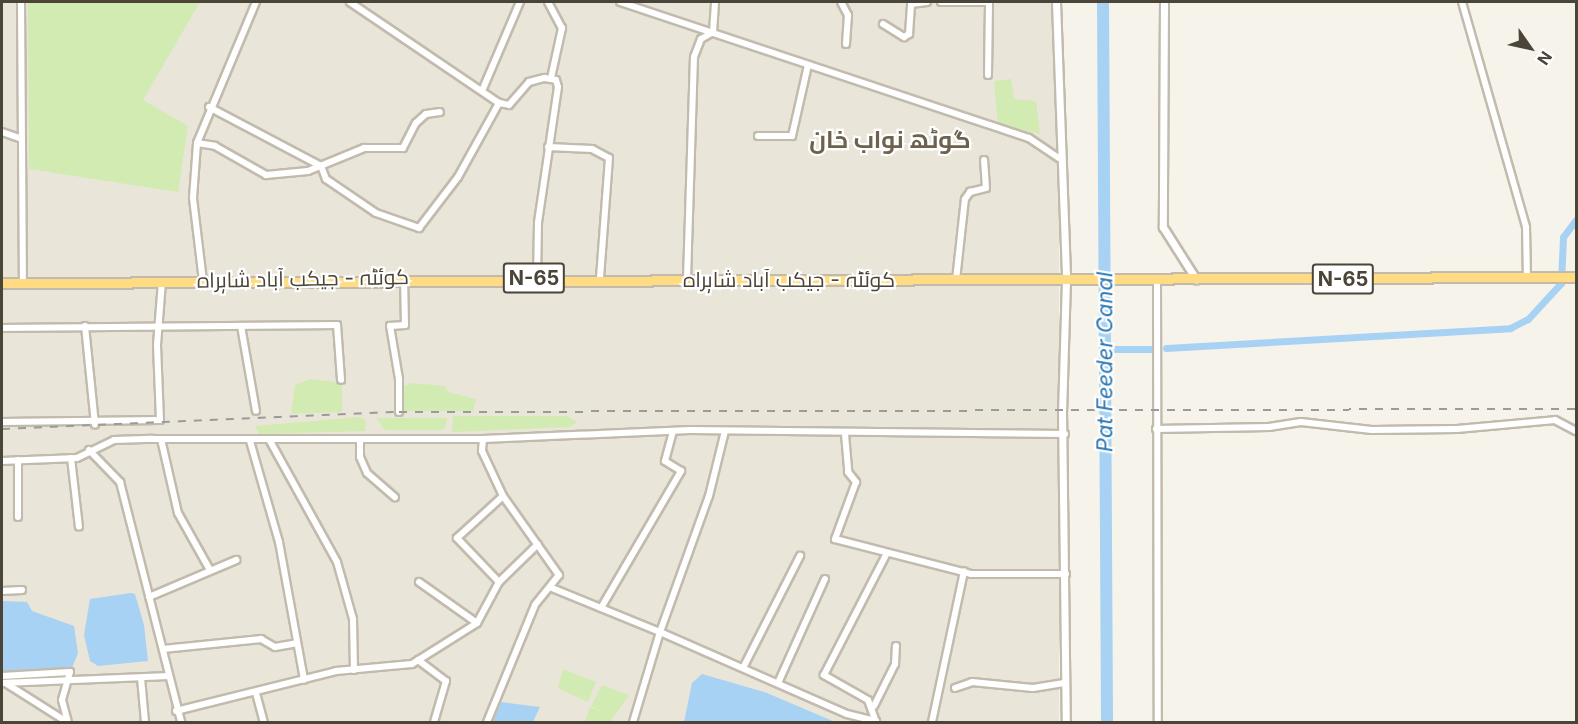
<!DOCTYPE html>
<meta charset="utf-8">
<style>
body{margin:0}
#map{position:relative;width:1578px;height:724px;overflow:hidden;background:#f6f3eb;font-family:Inter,Cairo,sans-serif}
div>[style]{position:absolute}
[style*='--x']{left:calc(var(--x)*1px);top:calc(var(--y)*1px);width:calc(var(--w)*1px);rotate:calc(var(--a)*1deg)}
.residential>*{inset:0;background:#eae5d9;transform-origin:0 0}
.green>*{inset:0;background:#d1ebb3}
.water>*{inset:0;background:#a7d2f3}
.canal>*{height:7px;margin:-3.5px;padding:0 3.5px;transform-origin:3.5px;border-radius:3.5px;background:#a7d2f3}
.river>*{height:12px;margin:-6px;padding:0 6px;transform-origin:6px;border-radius:6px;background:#a7d2f3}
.roads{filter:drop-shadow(2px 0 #c2bbad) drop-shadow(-2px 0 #c2bbad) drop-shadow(0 2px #c2bbad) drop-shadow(0 -2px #c2bbad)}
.minor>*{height:6px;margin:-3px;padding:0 3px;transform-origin:3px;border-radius:3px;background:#fff}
.tertiary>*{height:7px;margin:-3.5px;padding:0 3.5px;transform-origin:3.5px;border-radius:3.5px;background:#fff}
.trunk>*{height:9px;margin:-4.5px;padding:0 4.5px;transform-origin:4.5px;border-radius:4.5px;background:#ffdc84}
.rail>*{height:2px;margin-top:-1px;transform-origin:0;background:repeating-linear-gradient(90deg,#9a9a9a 0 8px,transparent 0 16px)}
span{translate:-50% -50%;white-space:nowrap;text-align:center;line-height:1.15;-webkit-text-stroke:4.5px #fff;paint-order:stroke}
.shield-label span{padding:2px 4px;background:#fff;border:2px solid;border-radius:4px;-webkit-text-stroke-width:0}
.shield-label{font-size:20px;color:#4b4438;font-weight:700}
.street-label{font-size:21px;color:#4b4438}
.water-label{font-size:22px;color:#2b77b3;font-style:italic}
.quarter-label{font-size:24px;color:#6e624f;font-weight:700}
.frame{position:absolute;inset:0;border:3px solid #4b4438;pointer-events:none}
.north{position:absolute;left:1500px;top:18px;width:60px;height:60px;-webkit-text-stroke:4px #fff;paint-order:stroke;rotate:124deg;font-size:16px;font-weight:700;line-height:24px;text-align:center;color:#4b4438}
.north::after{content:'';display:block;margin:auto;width:21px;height:27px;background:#4b4438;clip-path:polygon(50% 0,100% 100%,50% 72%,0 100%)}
</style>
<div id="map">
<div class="residential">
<i style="left:2px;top:2px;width:1057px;height:720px"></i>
</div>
<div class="green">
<i style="clip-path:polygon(28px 2px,200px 2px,143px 100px,188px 126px,178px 192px,29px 169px)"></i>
<i style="clip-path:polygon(1011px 79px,1014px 99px,1036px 101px,1040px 134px,998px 125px,994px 81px)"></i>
<i style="clip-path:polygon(311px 379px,342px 383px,342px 412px,291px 414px,295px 385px)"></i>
<i style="clip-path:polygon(411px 383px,445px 386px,448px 392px,476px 399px,473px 411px,401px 411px,401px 388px)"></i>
<i style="clip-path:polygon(453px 416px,567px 416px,577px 422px,570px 427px,452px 432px)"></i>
<i style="clip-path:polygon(360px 417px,366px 421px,365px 431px,259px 434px,255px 426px)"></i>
<i style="clip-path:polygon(376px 418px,446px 418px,447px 422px,443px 430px,385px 430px)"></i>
<i style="clip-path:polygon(563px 669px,596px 682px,588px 702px,558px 688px)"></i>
<i style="clip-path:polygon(602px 685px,629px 695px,610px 722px,585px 722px,590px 707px,610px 715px,591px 706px)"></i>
</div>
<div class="water">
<i style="clip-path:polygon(131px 593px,135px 594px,144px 625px,148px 661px,98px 666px,90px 661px,84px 635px,90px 599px)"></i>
<i style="clip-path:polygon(2px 601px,27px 602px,32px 611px,74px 626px,78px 653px,72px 668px,2px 673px)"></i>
<i style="clip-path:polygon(702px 674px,767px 693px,835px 722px,684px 722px,692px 683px)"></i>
<i style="clip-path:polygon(501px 702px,540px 707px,533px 722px,493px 722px)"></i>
</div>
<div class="canal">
<i style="--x:1166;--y:348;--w:345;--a:-3.3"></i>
<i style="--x:1510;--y:328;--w:20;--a:-27"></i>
<i style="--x:1528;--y:319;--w:49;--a:-47.5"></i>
<i style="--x:1561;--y:283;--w:46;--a:-87.5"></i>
<i style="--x:1563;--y:237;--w:21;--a:-53"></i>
<i style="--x:1105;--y:349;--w:47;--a:0"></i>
</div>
<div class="river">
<i style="--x:1103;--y:2;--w:720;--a:89.68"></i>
</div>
<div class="roads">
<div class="minor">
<i style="--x:21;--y:2;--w:281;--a:89.6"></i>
<i style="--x:548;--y:2;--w:30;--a:62"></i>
<i style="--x:562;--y:28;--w:51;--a:102.4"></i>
<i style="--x:620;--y:2;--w:431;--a:18.4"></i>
<i style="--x:1029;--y:138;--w:36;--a:34"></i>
<i style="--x:841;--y:2;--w:15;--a:62"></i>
<i style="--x:848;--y:15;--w:29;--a:94"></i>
<i style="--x:941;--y:2;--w:48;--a:0"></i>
<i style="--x:1462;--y:2;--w:234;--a:74.1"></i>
<i style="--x:1526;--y:227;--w:51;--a:88.9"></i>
<i style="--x:883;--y:24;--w:25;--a:32"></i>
<i style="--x:904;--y:37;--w:6;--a:-31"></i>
<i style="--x:909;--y:34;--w:30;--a:-86"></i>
<i style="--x:911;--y:4;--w:16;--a:-7"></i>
<i style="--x:988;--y:75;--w:73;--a:-89.2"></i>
<i style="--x:482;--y:91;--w:97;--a:-66.9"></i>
<i style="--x:499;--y:103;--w:10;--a:11"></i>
<i style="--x:509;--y:105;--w:30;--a:-49"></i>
<i style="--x:529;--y:82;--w:16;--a:-15"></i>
<i style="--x:544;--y:78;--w:12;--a:9"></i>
<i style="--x:556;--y:80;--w:7;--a:74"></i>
<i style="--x:558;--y:87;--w:137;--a:98.4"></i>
<i style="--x:538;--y:223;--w:55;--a:91"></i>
<i style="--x:209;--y:107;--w:127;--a:27.8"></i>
<i style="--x:321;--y:166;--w:14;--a:69"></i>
<i style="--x:326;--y:179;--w:60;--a:34.2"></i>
<i style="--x:376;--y:213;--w:46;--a:19.2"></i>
<i style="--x:419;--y:228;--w:64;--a:-52.6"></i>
<i style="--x:458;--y:177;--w:85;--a:-61"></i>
<i style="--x:499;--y:103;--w:180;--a:-145.9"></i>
<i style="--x:2;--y:132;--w:21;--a:19"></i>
<i style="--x:758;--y:136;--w:34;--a:0"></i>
<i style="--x:792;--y:136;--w:73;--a:-77.3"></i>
<i style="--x:197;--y:143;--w:153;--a:-67.3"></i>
<i style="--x:548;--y:147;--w:44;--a:2.6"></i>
<i style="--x:592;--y:149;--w:19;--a:28"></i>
<i style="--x:609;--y:158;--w:121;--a:94.3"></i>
<i style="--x:687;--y:279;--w:222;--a:-88.2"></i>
<i style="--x:694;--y:57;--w:19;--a:-69"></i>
<i style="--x:701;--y:39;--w:14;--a:-30"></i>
<i style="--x:713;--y:32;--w:30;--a:-86"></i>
<i style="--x:1157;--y:279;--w:443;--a:89.9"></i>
<i style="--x:956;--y:280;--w:81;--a:-83.7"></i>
<i style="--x:965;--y:199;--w:9;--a:-54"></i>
<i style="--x:970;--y:192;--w:16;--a:-14"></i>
<i style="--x:986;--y:188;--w:28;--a:-94"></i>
<i style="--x:203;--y:281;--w:84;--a:-96.9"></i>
<i style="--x:193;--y:198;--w:55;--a:-85.8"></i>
<i style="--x:197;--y:143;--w:18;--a:9"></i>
<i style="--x:215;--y:146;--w:59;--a:29.6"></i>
<i style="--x:266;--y:175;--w:42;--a:-5.4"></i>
<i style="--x:308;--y:171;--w:61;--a:-22.3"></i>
<i style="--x:364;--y:148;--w:39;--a:0"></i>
<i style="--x:403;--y:148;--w:28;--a:-63"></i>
<i style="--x:416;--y:123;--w:13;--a:-42"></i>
<i style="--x:426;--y:114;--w:14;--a:-8"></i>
<i style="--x:85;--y:326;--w:99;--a:84.2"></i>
<i style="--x:241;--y:326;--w:86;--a:80"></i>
<i style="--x:2;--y:328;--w:335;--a:-0.5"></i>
<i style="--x:337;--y:325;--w:55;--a:85.8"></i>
<i style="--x:399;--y:412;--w:33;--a:-90"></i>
<i style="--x:399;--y:379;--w:54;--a:-99.6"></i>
<i style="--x:390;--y:326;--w:15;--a:-4"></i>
<i style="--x:405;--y:325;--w:46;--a:-91.2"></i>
<i style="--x:2;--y:422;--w:158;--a:-0.7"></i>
<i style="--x:160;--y:420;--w:75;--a:-92.3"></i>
<i style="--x:157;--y:345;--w:64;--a:-85.5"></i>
<i style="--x:1156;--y:429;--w:113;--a:-1"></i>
<i style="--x:1269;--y:427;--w:32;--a:-9"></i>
<i style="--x:1301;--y:422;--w:71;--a:6.4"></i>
<i style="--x:1372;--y:430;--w:85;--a:-0.7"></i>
<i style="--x:1457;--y:429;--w:98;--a:-5.2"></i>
<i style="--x:1555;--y:420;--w:24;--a:28"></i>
<i style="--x:845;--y:434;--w:38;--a:85"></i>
<i style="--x:848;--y:472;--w:13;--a:51"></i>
<i style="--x:856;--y:482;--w:61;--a:110.2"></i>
<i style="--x:835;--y:539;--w:140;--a:14.4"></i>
<i style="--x:971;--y:574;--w:95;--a:0"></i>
<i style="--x:161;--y:439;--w:76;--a:77.1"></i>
<i style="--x:178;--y:513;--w:65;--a:60.7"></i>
<i style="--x:360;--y:439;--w:18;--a:90"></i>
<i style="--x:360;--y:457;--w:17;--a:66"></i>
<i style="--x:367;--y:473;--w:37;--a:41"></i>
<i style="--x:483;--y:439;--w:12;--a:95"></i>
<i style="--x:482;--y:451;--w:50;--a:65"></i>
<i style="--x:503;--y:496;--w:97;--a:54.7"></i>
<i style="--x:559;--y:575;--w:38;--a:129"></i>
<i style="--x:535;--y:605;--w:126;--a:112.3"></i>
<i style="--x:250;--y:441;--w:105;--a:74"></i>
<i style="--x:279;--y:542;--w:140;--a:79.7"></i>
<i style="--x:270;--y:441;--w:138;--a:61"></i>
<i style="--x:337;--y:562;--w:59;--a:74.3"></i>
<i style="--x:353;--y:619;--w:51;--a:88.9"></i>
<i style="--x:89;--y:450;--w:45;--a:45.9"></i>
<i style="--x:120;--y:482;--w:248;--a:75.7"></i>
<i style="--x:71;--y:458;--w:69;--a:83.4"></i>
<i style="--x:2;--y:461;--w:75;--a:-2.3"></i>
<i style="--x:77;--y:458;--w:41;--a:-25.9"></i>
<i style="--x:114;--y:440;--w:38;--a:-2"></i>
<i style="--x:152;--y:439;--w:331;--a:0"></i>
<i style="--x:483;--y:439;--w:207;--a:-2.5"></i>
<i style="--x:690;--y:430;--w:375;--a:0.6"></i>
<i style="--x:18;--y:517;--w:57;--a:-90"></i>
<i style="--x:419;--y:582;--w:71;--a:35.3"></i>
<i style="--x:499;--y:582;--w:61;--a:-133.7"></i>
<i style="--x:457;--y:538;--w:62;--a:-42.4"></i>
<i style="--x:552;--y:588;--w:117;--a:22.2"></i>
<i style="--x:660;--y:632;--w:145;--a:-70.2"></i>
<i style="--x:709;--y:496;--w:67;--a:-76.2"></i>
<i style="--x:2;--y:591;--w:20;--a:-3"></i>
<i style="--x:149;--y:597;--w:95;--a:-23"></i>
<i style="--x:601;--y:608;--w:159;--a:-59.7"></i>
<i style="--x:681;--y:471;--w:19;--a:-148"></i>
<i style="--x:665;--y:461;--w:30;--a:-75"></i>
<i style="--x:163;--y:649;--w:99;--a:-5.8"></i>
<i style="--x:261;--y:639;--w:16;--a:30"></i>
<i style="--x:275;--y:647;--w:22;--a:-10"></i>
<i style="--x:418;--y:660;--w:35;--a:37"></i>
<i style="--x:446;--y:681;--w:43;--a:106.3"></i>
<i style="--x:743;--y:668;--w:126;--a:-63"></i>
<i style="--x:2;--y:676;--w:68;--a:-3.4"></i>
<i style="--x:70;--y:672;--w:29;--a:106"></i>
<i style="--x:62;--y:700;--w:23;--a:75"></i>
<i style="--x:141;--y:678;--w:44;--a:84.8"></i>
<i style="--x:2;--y:683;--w:167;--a:-2.4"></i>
<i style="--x:778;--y:683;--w:114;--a:-65.7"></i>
<i style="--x:7;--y:684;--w:71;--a:32.3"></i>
<i style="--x:955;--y:688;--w:18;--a:-19"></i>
<i style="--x:972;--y:682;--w:61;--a:5.6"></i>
<i style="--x:1033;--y:688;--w:33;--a:-9"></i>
<i style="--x:256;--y:693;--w:30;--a:75"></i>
<i style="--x:874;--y:706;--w:47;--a:-63.4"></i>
<i style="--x:895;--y:664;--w:18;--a:-87"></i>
<i style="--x:176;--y:711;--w:165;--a:-14"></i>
<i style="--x:336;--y:671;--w:76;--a:-5.3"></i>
<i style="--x:412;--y:664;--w:77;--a:-32.2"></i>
<i style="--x:477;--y:623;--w:47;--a:-61.8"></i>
<i style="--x:499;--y:582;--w:54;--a:-44.3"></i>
<i style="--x:633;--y:722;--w:94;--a:-73.3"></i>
<i style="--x:660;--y:632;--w:204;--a:23.7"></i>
<i style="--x:847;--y:714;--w:30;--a:14"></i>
<i style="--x:876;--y:722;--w:23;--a:-110"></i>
<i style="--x:868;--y:700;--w:51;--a:-150.4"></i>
<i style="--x:824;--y:675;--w:135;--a:-62.7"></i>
<i style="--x:932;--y:722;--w:154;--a:-78"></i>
</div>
<div class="tertiary">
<i style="--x:1056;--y:2;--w:277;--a:87.9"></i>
<i style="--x:1066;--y:279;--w:131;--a:91.7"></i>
<i style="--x:1062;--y:410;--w:312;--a:89.3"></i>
<i style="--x:1164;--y:2;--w:225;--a:90.3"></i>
<i style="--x:1163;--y:227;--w:62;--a:57.6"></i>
</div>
<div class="trunk">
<i style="--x:2;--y:283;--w:1574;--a:-0.22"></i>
</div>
</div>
<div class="rail">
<i style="--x:2;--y:429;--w:397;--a:-2.5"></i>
<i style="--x:399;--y:412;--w:1177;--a:-0.15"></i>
</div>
<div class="shield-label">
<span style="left:534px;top:278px">N-65</span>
<span style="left:1343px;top:279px">N-65</span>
</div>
<div class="street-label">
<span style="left:303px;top:279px;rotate:-1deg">کوئٹہ - جیکب آباد شاہراہ</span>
<span style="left:789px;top:280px">کوئٹہ - جیکب آباد شاہراہ</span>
</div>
<div class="water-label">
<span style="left:1105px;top:362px;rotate:-90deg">Pat Feeder Canal</span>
</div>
<div class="quarter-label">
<span style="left:890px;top:140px">گوٹھ نواب خان</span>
</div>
<div class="frame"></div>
<div class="north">N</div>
</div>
